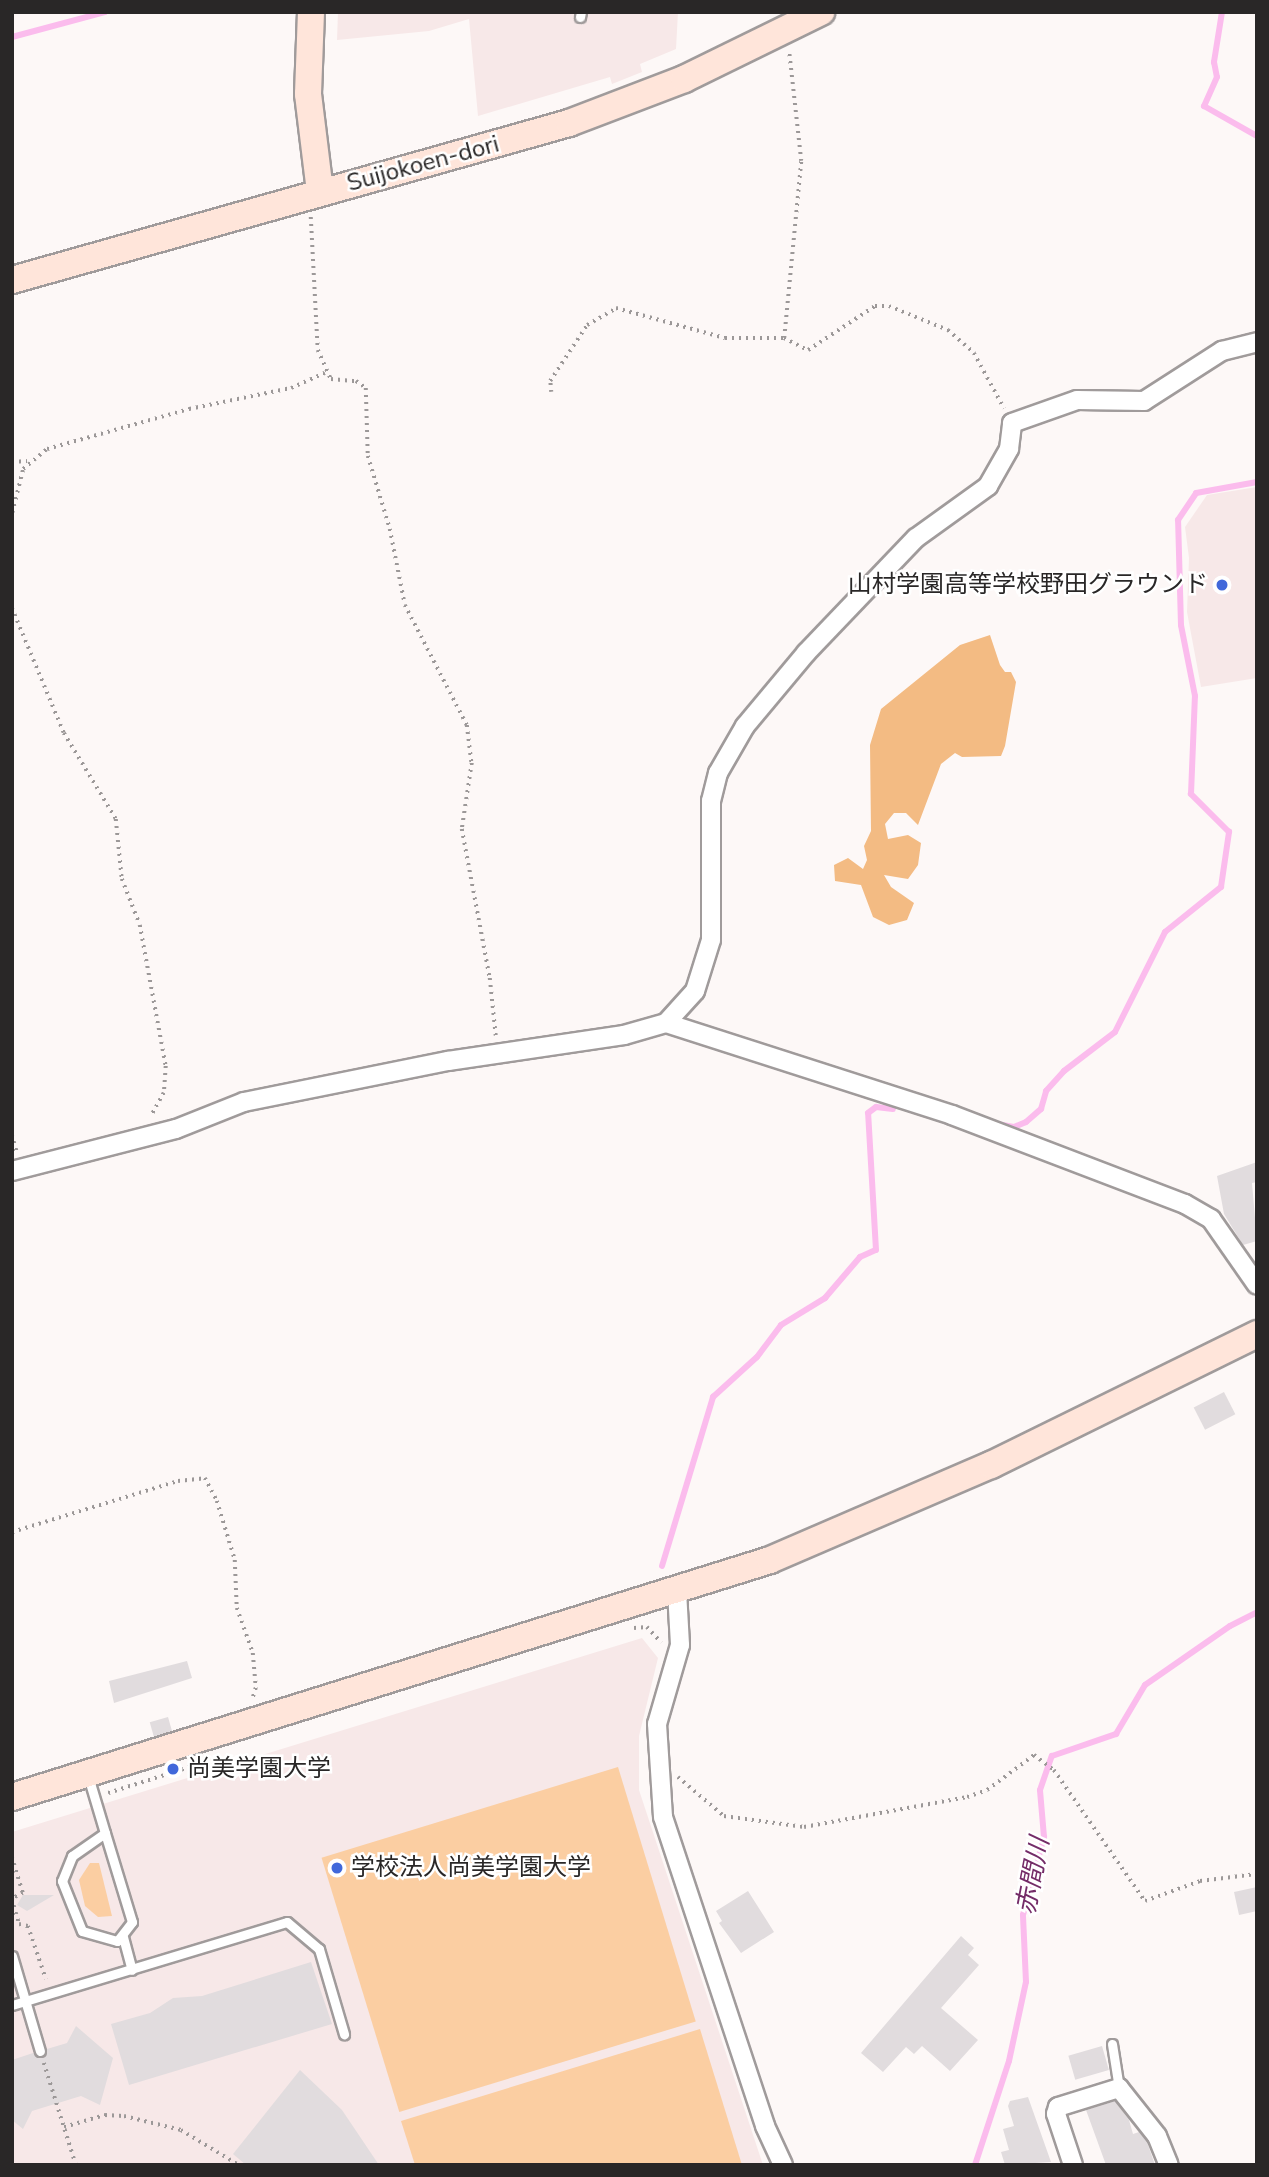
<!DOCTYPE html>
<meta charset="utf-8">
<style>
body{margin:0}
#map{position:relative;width:1269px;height:2177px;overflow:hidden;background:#fdf8f7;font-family:"Nunito Sans","Noto Sans JP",sans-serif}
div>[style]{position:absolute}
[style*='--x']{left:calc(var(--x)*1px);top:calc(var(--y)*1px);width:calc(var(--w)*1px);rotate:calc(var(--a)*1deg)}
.built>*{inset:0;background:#f7e8e8}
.green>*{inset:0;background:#fbcea2;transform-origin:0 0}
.forest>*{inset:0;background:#f3bb83}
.stream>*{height:6px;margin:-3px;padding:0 3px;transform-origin:3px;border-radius:3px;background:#fbbced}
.building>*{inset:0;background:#e1dcde;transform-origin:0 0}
.path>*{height:3.5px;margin-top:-1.75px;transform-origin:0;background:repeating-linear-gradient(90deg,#9c9898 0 2px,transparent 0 7px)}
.roads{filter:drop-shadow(2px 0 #a09b9b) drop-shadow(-2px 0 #a09b9b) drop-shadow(0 2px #a09b9b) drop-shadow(0 -2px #a09b9b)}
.lane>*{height:9px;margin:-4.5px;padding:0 4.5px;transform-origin:4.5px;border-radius:4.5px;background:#fff}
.street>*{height:18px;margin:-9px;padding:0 9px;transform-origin:9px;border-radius:9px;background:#fff}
.secondary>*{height:26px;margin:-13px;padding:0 13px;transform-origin:13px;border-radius:13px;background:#ffe5da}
.dots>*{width:19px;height:19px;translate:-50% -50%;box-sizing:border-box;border:4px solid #fff;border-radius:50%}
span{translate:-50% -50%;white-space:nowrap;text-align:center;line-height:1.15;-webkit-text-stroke:5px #fff;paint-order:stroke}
.street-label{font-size:24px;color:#292727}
.poi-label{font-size:24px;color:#292727}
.right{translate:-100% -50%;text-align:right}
.left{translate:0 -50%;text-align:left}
.water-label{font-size:26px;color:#742c68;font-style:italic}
.frame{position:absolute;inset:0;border:14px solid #292727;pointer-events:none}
</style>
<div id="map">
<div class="built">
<i style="clip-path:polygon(338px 12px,678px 12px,676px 49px,640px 64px,642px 72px,612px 84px,610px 77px,478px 116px,469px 19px,429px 31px,337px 40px)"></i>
<i style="clip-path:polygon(1257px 487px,1257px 678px,1201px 687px,1187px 612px,1189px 558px,1185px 527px,1207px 495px)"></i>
<i style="clip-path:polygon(642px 1638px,658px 1658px,639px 1736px,639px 1790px,763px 2165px,12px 2165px,12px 1832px)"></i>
</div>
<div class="green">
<i style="left:618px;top:1767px;width:266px;height:310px;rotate:73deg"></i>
<i style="clip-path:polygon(90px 1863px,99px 1863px,112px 1916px,98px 1917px,85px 1906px,79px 1880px)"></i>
<i style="clip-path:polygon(700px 2029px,742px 2165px,415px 2165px,401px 2121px)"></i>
</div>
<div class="forest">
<i style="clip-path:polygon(990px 635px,1000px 665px,1005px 672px,1011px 672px,1016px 682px,1005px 746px,1001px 756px,962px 757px,955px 753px,941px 764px,918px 825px,906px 813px,894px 813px,885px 824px,888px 839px,908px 835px,921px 843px,918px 865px,908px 879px,884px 875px,891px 887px,914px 903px,907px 920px,889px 925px,873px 917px,861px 885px,835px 881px,834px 865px,848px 858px,863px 869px,867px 860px,864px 846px,871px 831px,870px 745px,881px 709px,960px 645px)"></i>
</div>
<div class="stream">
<i style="--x:1222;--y:12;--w:51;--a:99.1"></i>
<i style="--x:1214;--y:62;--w:15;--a:79"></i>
<i style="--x:1217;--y:77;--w:32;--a:114"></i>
<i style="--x:1204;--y:106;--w:61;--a:29.5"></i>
<i style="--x:12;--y:37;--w:96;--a:-15"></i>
<i style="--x:997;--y:1124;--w:17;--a:10"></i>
<i style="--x:1014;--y:1127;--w:13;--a:-23"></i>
<i style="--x:1026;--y:1122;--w:20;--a:-41"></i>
<i style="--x:1041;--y:1109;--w:19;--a:-74"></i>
<i style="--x:1046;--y:1091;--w:27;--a:-48"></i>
<i style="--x:1064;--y:1071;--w:64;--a:-37.4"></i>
<i style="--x:1115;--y:1032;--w:112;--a:-63.4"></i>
<i style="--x:1165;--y:932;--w:72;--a:-38.8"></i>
<i style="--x:1221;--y:887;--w:56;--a:-81.7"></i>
<i style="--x:1229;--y:832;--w:54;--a:-135"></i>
<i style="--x:1191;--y:794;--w:98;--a:-87.7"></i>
<i style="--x:1195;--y:696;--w:72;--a:-101.2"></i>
<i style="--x:1181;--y:625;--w:105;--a:-91.6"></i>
<i style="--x:1178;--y:520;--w:32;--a:-56"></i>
<i style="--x:1196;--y:493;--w:62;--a:-10.2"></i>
<i style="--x:662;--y:1566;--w:177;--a:-73.2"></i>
<i style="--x:713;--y:1397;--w:59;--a:-42.3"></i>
<i style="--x:757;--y:1357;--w:40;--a:-53"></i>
<i style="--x:781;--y:1325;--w:52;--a:-31.5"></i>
<i style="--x:825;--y:1298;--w:54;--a:-49.5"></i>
<i style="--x:860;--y:1257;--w:17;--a:-24"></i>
<i style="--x:876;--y:1250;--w:137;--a:-93.3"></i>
<i style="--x:868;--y:1113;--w:10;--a:-37"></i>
<i style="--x:876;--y:1107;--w:17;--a:7"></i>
<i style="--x:975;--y:2165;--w:109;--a:-71.9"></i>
<i style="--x:1009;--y:2061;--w:81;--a:-77.9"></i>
<i style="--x:1026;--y:1982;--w:67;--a:-92.6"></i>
<i style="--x:1023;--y:1915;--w:81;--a:-74.9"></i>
<i style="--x:1044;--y:1837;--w:47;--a:-94.9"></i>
<i style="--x:1040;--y:1790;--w:36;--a:-71"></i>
<i style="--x:1052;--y:1756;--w:68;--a:-19"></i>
<i style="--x:1116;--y:1734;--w:57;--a:-59.4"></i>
<i style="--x:1145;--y:1685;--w:103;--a:-34.8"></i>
<i style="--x:1230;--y:1626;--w:30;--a:-27"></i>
</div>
<div class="building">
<i style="clip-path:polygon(1257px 1162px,1257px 1182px,1252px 1183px,1257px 1241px,1243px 1245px,1224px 1214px,1217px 1176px)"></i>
<i style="left:1224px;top:1392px;width:25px;height:34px;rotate:63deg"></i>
<i style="clip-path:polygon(187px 1661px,192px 1678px,114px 1703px,109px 1681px)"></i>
<i style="left:168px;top:1717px;width:15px;height:19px;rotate:74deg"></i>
<i style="clip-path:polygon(1257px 1887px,1257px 1911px,1239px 1915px,1234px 1892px)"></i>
<i style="clip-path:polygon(748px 1891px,774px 1932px,741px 1953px,719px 1923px,722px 1921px,716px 1911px)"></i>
<i style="clip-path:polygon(54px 1895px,27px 1911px,17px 1905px,23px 1895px)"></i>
<i style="clip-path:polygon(961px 1936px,974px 1948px,968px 1955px,979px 1965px,941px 2008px,978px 2040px,950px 2071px,922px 2046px,914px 2054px,906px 2047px,883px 2072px,861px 2053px)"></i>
<i style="clip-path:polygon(311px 1962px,332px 2024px,129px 2085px,111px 2024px,150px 2013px,173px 1998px,202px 1996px)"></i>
<i style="clip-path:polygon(76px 2026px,113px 2058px,100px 2105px,81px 2096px,32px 2111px,23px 2129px,12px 2120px,12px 2060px,33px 2053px,43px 2057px,47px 2049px,67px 2043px)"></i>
<i style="left:1102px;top:2046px;width:25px;height:35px;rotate:74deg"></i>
<i style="clip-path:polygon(300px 2070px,342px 2110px,379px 2165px,246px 2165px,233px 2154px)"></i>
<i style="clip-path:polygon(1028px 2097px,1051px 2162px,1005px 2165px,1001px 2152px,1009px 2150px,1003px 2129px,1014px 2126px,1008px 2106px,1010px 2101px)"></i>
<i style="clip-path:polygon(1115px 2101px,1129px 2120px,1133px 2134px,1139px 2132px,1147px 2142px,1155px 2165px,1106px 2165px,1086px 2110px)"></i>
</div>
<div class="path">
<i style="--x:311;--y:217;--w:133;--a:87"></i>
<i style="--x:318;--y:350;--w:32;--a:66"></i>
<i style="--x:331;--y:379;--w:25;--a:5"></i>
<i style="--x:356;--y:381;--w:12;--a:35"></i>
<i style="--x:366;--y:388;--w:68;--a:88.3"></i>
<i style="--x:368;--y:456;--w:76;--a:73.2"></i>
<i style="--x:390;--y:529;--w:77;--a:78.8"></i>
<i style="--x:405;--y:605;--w:135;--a:62.7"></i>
<i style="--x:467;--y:725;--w:38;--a:83"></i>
<i style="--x:472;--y:763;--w:67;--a:98.6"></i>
<i style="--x:462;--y:829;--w:152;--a:79.4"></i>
<i style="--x:490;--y:978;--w:58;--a:84.1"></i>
<i style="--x:784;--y:338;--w:178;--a:-84.5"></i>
<i style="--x:801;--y:161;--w:110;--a:-96.3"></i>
<i style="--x:551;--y:392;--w:11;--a:-95"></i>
<i style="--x:550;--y:381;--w:67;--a:-56.5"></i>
<i style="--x:587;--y:325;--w:34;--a:-30"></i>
<i style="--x:616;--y:308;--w:113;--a:15.4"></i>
<i style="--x:725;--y:338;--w:59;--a:0"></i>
<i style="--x:784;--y:338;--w:27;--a:27"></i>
<i style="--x:808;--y:350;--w:80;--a:-33.3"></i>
<i style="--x:875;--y:306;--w:14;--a:0"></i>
<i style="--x:889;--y:306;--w:64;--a:22.1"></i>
<i style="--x:948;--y:330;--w:35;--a:41"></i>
<i style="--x:974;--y:353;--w:63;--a:61.4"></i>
<i style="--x:12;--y:462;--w:15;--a:-4"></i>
<i style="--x:12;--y:513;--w:45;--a:-76"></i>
<i style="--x:23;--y:469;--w:31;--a:-40"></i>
<i style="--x:47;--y:449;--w:148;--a:-15.7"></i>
<i style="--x:189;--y:409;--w:104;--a:-11.6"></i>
<i style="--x:291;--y:388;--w:37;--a:-24"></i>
<i style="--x:12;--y:608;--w:135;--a:67.4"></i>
<i style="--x:64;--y:733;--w:100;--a:58.8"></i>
<i style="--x:116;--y:819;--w:60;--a:84.3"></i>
<i style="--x:122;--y:879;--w:49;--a:68.6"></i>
<i style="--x:140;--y:925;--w:143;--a:79.6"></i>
<i style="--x:166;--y:1066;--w:27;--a:94"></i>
<i style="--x:164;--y:1093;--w:26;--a:119"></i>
<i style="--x:12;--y:1135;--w:19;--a:74"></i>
<i style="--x:12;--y:1532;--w:174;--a:-17.1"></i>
<i style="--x:178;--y:1481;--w:27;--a:-6"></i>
<i style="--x:205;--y:1478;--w:26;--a:62"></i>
<i style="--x:217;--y:1501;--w:62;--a:73"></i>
<i style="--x:235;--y:1560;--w:48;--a:87.6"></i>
<i style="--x:237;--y:1608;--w:48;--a:70.4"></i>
<i style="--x:253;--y:1653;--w:35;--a:85"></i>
<i style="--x:256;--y:1688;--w:10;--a:107"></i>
<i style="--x:634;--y:1628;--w:13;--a:-4"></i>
<i style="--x:647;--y:1627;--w:21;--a:47"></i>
<i style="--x:678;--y:1777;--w:60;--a:40.3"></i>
<i style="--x:724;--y:1816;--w:81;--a:7.8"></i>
<i style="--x:804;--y:1827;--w:166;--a:-10.4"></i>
<i style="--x:967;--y:1797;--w:21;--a:-19"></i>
<i style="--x:987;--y:1790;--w:59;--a:-36.7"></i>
<i style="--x:1034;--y:1755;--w:25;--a:37"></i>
<i style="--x:1054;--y:1770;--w:160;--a:55.2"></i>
<i style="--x:1145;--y:1901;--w:59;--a:-20"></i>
<i style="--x:1200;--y:1881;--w:57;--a:-7"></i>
<i style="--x:108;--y:1793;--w:96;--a:-17.7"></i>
<i style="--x:12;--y:1857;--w:38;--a:73"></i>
<i style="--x:23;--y:1893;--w:13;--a:151"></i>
<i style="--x:12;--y:1899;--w:26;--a:74"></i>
<i style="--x:19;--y:1924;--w:9;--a:13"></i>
<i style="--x:28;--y:1926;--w:56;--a:71.2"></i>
<i style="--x:44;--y:2063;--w:107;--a:72.6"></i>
<i style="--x:64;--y:2127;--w:43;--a:-16.3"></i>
<i style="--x:105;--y:2115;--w:19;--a:3"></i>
<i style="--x:124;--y:2116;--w:59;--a:13.8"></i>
<i style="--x:181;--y:2130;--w:68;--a:31.1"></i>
</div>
<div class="roads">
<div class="lane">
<i style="--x:580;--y:17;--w:5;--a:-79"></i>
<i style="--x:88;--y:1776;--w:59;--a:73.4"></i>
<i style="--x:105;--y:1833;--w:93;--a:73.1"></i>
<i style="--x:132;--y:1922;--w:24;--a:128"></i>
<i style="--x:117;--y:1941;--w:36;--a:-164"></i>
<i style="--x:82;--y:1931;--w:54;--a:-111.8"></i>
<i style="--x:62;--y:1881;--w:27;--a:-68"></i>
<i style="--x:72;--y:1856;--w:40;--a:-34.9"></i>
<i style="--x:123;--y:1937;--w:34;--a:75"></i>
<i style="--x:12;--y:1956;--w:99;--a:73.6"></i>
<i style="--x:12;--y:2005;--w:287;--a:-16.8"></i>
<i style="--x:287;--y:1922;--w:42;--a:40.2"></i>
<i style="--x:319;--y:1949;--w:89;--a:73.6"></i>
<i style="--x:1112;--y:2044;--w:45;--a:81"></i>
</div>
<div class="street">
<i style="--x:666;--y:1023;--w:300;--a:17.8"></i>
<i style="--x:952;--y:1115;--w:249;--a:20.9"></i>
<i style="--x:1185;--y:1204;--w:30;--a:30"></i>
<i style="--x:1211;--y:1219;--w:80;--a:55.1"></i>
<i style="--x:12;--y:1171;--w:169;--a:-14.4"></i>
<i style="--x:176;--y:1129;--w:73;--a:-21.7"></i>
<i style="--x:244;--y:1102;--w:208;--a:-11.4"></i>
<i style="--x:448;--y:1061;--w:178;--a:-8.4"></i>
<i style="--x:624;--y:1035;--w:44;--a:-15.9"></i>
<i style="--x:666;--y:1023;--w:43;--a:-47.8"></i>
<i style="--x:695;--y:991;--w:53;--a:-72.6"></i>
<i style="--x:711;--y:940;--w:139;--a:-90"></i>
<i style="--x:711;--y:801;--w:29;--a:-76"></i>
<i style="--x:718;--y:773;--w:54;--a:-60.1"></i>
<i style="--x:745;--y:726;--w:95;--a:-50.1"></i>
<i style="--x:806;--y:653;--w:159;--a:-46.3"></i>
<i style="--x:916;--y:538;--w:89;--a:-35.8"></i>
<i style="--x:988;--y:486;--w:43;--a:-60.4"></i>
<i style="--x:1009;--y:449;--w:26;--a:-83"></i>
<i style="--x:1012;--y:423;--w:69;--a:-19.5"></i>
<i style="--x:1077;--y:400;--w:67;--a:0.9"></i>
<i style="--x:1144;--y:401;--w:93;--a:-32.7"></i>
<i style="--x:1222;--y:351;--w:36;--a:-14"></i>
<i style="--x:677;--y:1591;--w:54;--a:86.8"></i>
<i style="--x:680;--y:1645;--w:82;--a:106.2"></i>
<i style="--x:657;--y:1724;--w:93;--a:86.3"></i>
<i style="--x:663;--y:1817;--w:325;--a:71.7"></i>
<i style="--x:765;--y:2126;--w:43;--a:65.2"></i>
<i style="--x:1073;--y:2165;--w:54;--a:-108.4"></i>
<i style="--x:1056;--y:2114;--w:7;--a:-74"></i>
<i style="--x:1058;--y:2107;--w:64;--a:-17.3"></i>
<i style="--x:1119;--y:2088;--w:61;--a:51.6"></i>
<i style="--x:1157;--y:2136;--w:31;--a:68"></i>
</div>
<div class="secondary">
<i style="--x:311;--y:12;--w:82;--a:92.1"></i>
<i style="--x:308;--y:94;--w:99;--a:83"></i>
<i style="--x:12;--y:280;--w:579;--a:-15.74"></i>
<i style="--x:569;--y:123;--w:123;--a:-20.9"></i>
<i style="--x:684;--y:79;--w:153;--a:-26.1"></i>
<i style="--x:12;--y:1797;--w:794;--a:-17.36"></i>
<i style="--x:770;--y:1560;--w:241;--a:-23.3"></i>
<i style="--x:991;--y:1465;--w:297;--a:-26.2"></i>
</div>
</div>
<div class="dots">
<i style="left:1222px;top:585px;background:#4168da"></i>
<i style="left:173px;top:1769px;background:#4168da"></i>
<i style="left:337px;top:1868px;background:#4168da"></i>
</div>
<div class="street-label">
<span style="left:423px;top:164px;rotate:-15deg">Suijokoen-dori</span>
</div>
<div class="poi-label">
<span class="right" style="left:1208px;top:585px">山村学園高等学校野田グラウンド</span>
<span class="left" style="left:187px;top:1769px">尚美学園大学</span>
<span class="left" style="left:351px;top:1868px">学校法人尚美学園大学</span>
</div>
<div class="water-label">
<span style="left:1033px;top:1876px;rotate:-79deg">赤間川</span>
</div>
<div class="frame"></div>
</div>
